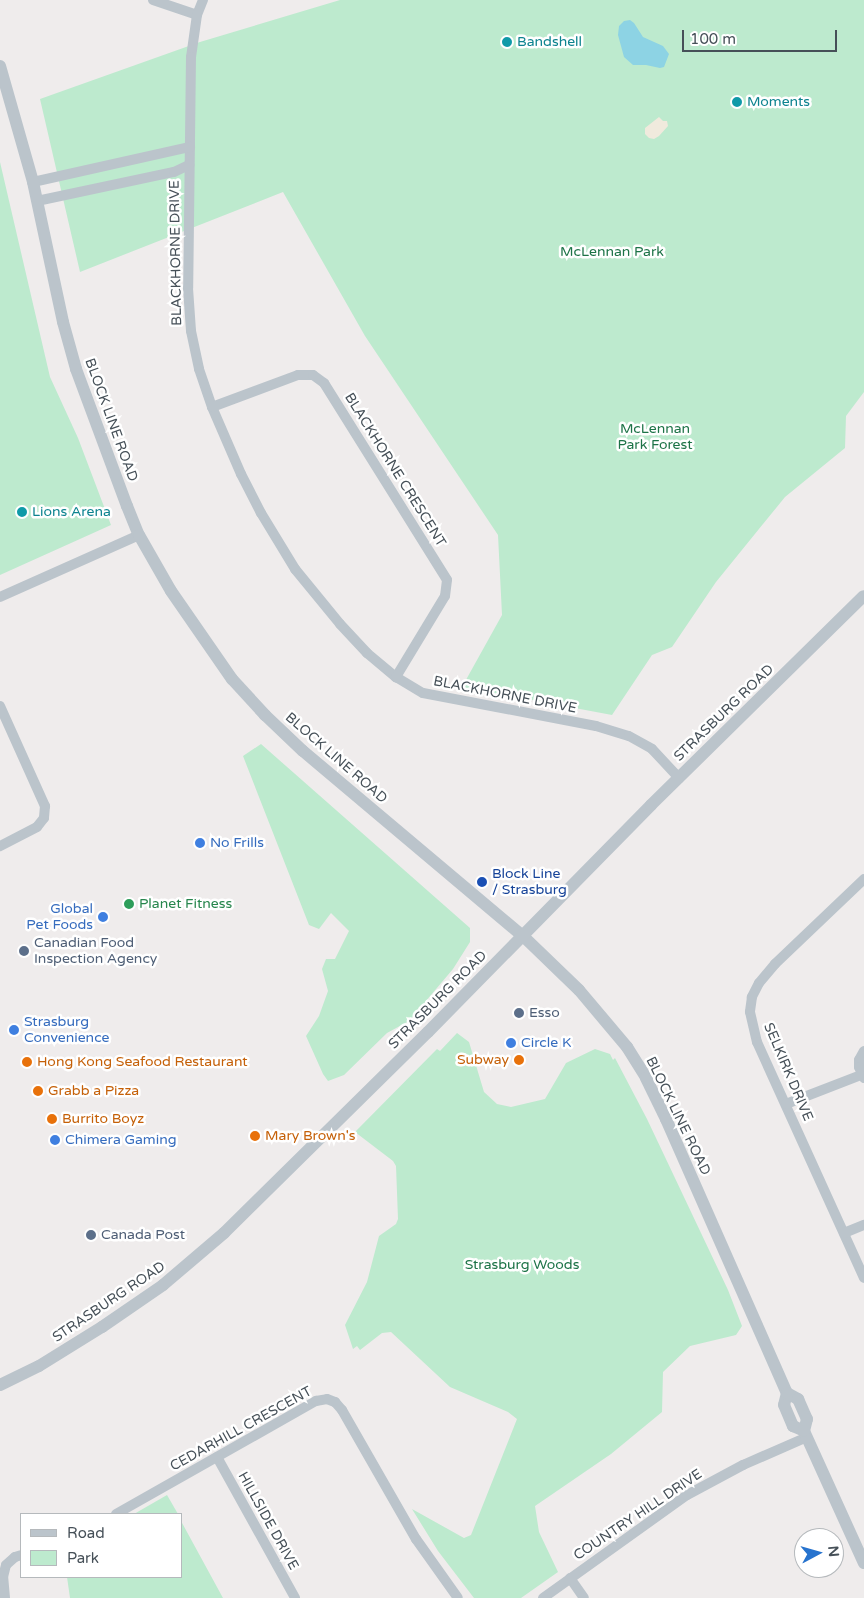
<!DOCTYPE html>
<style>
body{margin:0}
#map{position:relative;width:864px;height:1598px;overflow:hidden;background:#efecec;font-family:"Varela Round",sans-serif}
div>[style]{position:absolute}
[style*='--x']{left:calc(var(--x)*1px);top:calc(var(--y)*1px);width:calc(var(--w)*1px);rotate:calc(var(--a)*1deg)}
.green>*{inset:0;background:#bdeace}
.sand>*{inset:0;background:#f0eadd}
.water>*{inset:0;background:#8dd3e4}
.minor>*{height:10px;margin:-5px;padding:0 5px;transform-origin:5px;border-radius:5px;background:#bbc4cb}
.tertiary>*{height:12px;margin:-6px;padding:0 6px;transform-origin:6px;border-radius:6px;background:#bbc4cb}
.dots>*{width:14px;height:14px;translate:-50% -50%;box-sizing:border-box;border:2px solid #fff;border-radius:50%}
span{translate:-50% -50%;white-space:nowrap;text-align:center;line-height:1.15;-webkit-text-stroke:5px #fff;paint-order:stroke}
.culture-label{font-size:14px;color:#0d838f}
.left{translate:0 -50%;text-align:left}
.park-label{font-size:14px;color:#1d7347}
.street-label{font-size:14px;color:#465058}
.shop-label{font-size:14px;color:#366cbe}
.right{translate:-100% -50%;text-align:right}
.transit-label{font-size:14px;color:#164399}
.leisure-label{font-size:14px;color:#27864d}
.service-label{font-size:14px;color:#4e5e75}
.food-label{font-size:14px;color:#c56008}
.legend{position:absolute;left:20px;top:1513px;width:162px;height:65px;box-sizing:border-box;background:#fff;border:1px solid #b5b9bc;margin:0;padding:6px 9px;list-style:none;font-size:15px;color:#465058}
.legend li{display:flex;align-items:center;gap:10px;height:25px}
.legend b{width:25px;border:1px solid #b5b9bc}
.north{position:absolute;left:794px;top:1528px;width:50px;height:50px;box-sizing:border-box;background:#fff;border:1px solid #b5b9bc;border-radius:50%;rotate:84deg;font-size:14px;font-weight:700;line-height:20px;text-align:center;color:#465058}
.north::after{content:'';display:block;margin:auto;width:18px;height:22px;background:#2773ce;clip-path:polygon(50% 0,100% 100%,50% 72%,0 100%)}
.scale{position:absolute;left:682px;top:30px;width:155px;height:22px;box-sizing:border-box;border:2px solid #465058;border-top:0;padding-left:6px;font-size:15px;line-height:18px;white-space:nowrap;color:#465058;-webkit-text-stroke:4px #fff;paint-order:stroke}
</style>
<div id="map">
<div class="green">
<i style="clip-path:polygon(340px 0,864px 0,864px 392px,846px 416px,845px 448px,785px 497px,716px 582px,672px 647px,652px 655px,612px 715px,462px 687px,502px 615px,498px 535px,365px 336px,283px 192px,80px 272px,40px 99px,200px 42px)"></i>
<i style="clip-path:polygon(0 162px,50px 377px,78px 438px,111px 525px,0 575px)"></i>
<i style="clip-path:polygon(261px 744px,470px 928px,470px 942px,453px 969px,409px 1021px,387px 1033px,344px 1075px,328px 1081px,323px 1074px,306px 1036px,319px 1016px,328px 991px,322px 969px,326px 959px,335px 959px,349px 931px,331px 913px,319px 929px,309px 925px,243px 756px)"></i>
<i style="clip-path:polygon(457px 1033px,469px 1042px,484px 1092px,497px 1104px,511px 1107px,545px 1099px,566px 1063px,595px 1049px,610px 1054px,613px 1060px,615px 1058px,647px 1119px,728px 1290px,742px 1326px,736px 1335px,690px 1346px,663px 1372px,662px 1412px,611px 1454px,535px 1506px,539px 1532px,558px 1572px,521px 1598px,474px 1598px,438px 1551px,412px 1509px,464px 1538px,471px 1535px,517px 1419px,508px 1412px,450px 1387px,391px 1332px,382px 1333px,360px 1350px,357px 1346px,353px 1349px,345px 1325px,367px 1282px,379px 1236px,396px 1224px,398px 1219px,396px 1166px,393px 1161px,355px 1132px,437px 1049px,440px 1051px)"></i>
<i style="clip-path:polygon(167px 1495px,178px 1514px,134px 1514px)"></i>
<i style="clip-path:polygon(181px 1521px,223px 1598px,70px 1598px,67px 1577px,181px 1577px)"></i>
</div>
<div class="sand">
<i style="clip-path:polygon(659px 117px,663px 121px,667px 121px,668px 126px,659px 136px,654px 139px,649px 138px,645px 134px,645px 128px)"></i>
</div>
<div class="water">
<i style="clip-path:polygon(630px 20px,634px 23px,643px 37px,663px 46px,669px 54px,664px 67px,660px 68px,646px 65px,633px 65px,624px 57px,618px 35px,619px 26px,624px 21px)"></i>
</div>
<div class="minor">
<i style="--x:153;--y:0;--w:46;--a:18.8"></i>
<i style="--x:203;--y:0;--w:16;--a:112"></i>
<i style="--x:197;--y:15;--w:42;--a:98.1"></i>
<i style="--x:191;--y:57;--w:231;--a:90.7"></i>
<i style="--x:188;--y:288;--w:43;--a:86"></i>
<i style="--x:191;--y:331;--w:39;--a:78"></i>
<i style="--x:199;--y:369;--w:40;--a:71.1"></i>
<i style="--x:212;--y:407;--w:73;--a:66.6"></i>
<i style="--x:241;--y:474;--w:44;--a:62.9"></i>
<i style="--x:261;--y:513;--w:66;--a:58.7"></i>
<i style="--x:295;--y:569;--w:71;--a:50.7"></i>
<i style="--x:340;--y:624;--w:40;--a:47"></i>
<i style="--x:367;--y:653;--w:38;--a:40"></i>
<i style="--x:396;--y:677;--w:31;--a:31"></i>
<i style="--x:423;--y:693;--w:176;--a:10.8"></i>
<i style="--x:596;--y:726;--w:34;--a:17"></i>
<i style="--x:629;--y:736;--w:26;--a:29"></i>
<i style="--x:652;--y:749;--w:40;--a:47"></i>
<i style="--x:33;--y:182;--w:161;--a:-12.6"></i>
<i style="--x:37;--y:201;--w:140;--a:-12"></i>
<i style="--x:174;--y:172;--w:17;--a:-25"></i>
<i style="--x:212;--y:407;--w:92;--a:-20.4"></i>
<i style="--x:298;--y:375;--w:15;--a:0"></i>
<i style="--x:313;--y:375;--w:14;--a:36"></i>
<i style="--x:324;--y:383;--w:232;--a:58"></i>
<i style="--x:447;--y:580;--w:16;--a:97"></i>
<i style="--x:445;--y:596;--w:95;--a:121.2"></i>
<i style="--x:0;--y:597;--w:152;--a:-24"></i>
<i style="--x:0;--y:706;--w:110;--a:65.8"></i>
<i style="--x:45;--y:806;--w:12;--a:95"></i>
<i style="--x:44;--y:818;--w:11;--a:128"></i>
<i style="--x:37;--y:827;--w:42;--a:152.8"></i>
<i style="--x:864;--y:879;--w:123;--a:136.3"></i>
<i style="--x:775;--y:964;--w:25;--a:130"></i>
<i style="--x:759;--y:983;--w:16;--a:117"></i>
<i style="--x:752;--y:997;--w:15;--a:98"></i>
<i style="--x:750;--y:1012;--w:31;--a:77"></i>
<i style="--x:757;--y:1042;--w:259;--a:65.6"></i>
<i style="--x:864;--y:1051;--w:10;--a:119"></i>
<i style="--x:859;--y:1060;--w:7;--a:90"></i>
<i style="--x:859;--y:1067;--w:12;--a:66"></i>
<i style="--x:786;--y:1104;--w:80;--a:-21.1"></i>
<i style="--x:844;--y:1233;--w:22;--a:-22"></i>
<i style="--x:217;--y:1457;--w:161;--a:61"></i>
<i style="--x:116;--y:1514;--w:230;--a:-29.5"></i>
<i style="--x:316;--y:1401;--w:11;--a:-10"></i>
<i style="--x:327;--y:1399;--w:9;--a:21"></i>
<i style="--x:335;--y:1402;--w:11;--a:49"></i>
<i style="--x:342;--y:1410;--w:149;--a:60.2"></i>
<i style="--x:416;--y:1539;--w:72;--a:54.6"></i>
<i style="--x:570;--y:1578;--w:24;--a:55"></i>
<i style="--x:5;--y:1598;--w:21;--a:-95"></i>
<i style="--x:3;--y:1577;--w:12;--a:-76"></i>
<i style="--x:6;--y:1565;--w:12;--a:-42"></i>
<i style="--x:15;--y:1557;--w:6;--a:-18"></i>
<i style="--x:543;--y:1598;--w:177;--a:-35.6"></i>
<i style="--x:687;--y:1495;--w:64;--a:-28.2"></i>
<i style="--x:743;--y:1465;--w:70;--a:-23.6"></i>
</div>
<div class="tertiary">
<i style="--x:0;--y:66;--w:121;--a:74.1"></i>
<i style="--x:33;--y:182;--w:143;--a:77.9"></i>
<i style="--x:63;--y:322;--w:49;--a:74.5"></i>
<i style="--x:76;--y:369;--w:146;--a:69.6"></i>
<i style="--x:127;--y:506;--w:31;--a:68"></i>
<i style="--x:139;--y:535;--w:64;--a:60.3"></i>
<i style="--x:171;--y:591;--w:107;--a:55.3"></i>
<i style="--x:232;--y:679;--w:49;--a:47.5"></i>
<i style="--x:265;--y:715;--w:52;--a:43.5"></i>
<i style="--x:303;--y:751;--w:287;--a:40.1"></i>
<i style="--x:523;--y:936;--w:78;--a:44"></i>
<i style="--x:579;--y:990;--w:75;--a:49.9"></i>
<i style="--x:627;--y:1047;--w:36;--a:58"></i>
<i style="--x:646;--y:1078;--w:46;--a:64"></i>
<i style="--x:666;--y:1119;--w:300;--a:66.2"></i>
<i style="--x:787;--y:1393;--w:12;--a:104"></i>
<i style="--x:784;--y:1405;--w:23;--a:67"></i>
<i style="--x:793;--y:1426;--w:12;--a:24"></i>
<i style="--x:804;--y:1431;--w:145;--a:65.6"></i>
<i style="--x:0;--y:1385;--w:43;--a:-26"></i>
<i style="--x:39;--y:1366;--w:74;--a:-31.8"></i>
<i style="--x:102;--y:1327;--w:74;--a:-34.5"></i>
<i style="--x:163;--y:1285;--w:80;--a:-40.4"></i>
<i style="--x:224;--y:1233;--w:286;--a:-44.6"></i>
<i style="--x:428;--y:1032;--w:318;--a:-45.5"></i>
<i style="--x:651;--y:805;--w:298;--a:-44.5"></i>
<i style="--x:787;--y:1393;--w:13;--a:29"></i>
<i style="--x:798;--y:1399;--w:22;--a:66"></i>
<i style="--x:807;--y:1419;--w:12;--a:104"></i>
</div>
<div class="dots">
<i style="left:507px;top:42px;background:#0f9aa8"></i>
<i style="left:737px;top:102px;background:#0f9aa8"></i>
<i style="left:22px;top:512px;background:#0f9aa8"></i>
<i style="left:200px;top:843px;background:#3f7fe0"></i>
<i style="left:482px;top:882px;background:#1a4fb4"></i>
<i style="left:129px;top:904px;background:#2e9e5b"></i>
<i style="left:103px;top:917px;background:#3f7fe0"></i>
<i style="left:24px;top:951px;background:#5c6f8a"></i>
<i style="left:519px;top:1013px;background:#5c6f8a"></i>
<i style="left:14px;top:1030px;background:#3f7fe0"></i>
<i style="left:511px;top:1043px;background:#3f7fe0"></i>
<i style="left:519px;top:1060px;background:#e8710a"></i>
<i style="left:27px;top:1062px;background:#e8710a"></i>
<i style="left:38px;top:1091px;background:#e8710a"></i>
<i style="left:52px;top:1119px;background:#e8710a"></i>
<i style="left:255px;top:1136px;background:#e8710a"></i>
<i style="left:55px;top:1140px;background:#3f7fe0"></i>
<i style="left:91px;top:1235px;background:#5c6f8a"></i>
</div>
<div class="culture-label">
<span class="left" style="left:517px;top:42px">Bandshell</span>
<span class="left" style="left:747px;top:102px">Moments</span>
<span class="left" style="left:32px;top:512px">Lions Arena</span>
</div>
<div class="park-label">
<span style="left:612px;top:252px">McLennan Park</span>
<span style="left:655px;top:437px">McLennan<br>Park Forest</span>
<span style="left:522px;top:1265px">Strasburg Woods</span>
</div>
<div class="street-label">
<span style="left:176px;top:253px;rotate:-91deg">BLACKHORNE DRIVE</span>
<span style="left:111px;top:420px;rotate:70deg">BLOCK LINE ROAD</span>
<span style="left:395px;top:470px;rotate:58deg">BLACKHORNE CRESCENT</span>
<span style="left:505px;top:695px;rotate:11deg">BLACKHORNE DRIVE</span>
<span style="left:724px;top:713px;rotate:-44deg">STRASBURG ROAD</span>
<span style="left:336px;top:758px;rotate:41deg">BLOCK LINE ROAD</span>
<span style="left:438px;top:1000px;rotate:-45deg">STRASBURG ROAD</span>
<span style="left:788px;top:1072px;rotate:67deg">SELKIRK DRIVE</span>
<span style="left:678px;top:1116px;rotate:64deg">BLOCK LINE ROAD</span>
<span style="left:109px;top:1302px;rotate:-34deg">STRASBURG ROAD</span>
<span style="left:241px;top:1429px;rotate:-29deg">CEDARHILL CRESCENT</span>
<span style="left:638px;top:1515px;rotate:-34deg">COUNTRY HILL DRIVE</span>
<span style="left:268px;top:1521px;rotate:61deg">HILLSIDE DRIVE</span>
</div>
<div class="shop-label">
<span class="left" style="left:210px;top:843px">No Frills</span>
<span class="right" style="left:93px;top:917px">Global<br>Pet Foods</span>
<span class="left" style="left:24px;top:1030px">Strasburg<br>Convenience</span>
<span class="left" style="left:521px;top:1043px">Circle K</span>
<span class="left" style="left:65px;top:1140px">Chimera Gaming</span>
</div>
<div class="transit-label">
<span class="left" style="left:492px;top:882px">Block Line<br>/ Strasburg</span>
</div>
<div class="leisure-label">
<span class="left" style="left:139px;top:904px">Planet Fitness</span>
</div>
<div class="service-label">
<span class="left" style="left:34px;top:951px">Canadian Food<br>Inspection Agency</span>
<span class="left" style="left:529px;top:1013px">Esso</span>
<span class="left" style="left:101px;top:1235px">Canada Post</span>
</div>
<div class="food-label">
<span class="right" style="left:509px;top:1060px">Subway</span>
<span class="left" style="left:37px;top:1062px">Hong Kong Seafood Restaurant</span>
<span class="left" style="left:48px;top:1091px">Grabb a Pizza</span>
<span class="left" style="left:62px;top:1119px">Burrito Boyz</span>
<span class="left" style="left:265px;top:1136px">Mary Brown's</span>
</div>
<ul class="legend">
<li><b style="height:6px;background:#bbc4cb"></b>Road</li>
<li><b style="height:14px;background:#bdeace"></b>Park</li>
</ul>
<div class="north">N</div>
<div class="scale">100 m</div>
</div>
